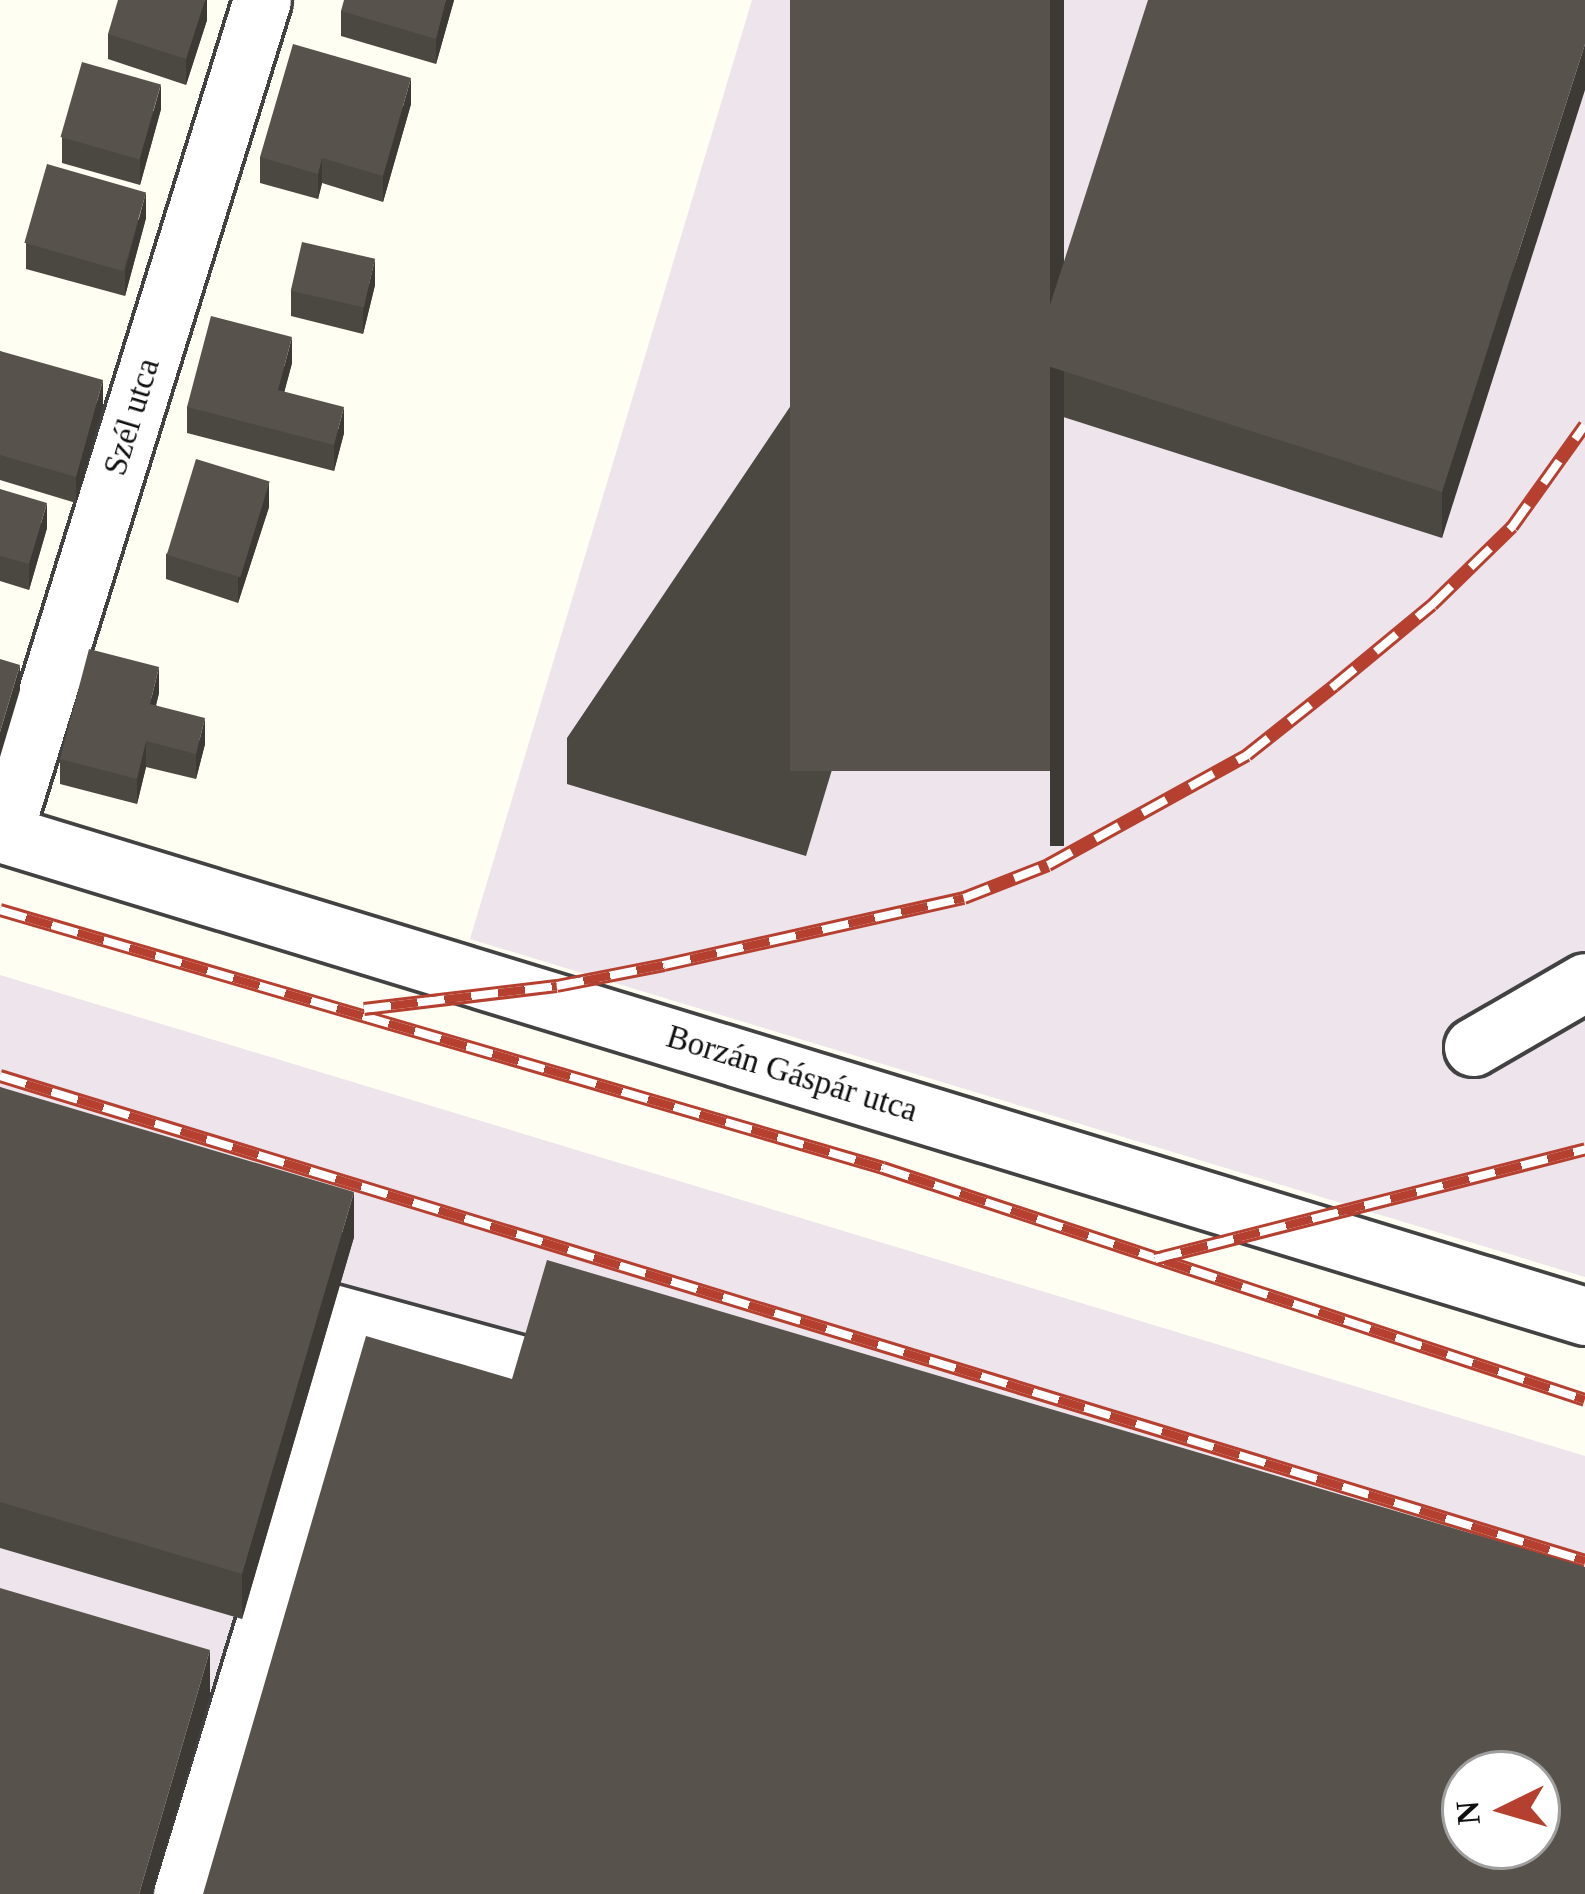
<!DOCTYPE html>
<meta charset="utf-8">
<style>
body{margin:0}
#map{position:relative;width:1585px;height:1894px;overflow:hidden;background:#fefef2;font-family:Georgia,serif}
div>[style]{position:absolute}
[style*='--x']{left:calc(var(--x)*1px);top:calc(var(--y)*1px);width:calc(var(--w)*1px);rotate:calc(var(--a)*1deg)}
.industrial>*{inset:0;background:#ede4ec}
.roads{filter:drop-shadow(3px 0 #424242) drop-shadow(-3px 0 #424242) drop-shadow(0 3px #424242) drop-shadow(0 -3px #424242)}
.minor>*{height:57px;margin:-28.5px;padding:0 28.5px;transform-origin:28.5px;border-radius:28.5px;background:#fff}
.rail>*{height:14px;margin-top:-7px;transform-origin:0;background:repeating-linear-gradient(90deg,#fff 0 27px,#b64030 0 54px);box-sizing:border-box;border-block:3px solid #b64030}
.wall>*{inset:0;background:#4b4741}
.shaded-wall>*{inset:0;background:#3d3935;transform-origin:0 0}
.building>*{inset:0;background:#57524c;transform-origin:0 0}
span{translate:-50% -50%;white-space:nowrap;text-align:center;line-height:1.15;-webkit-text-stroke:12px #fff;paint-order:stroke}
.street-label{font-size:33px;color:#0f0f0f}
.north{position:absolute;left:1441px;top:1750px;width:120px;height:120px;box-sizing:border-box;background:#fff;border:3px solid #9f9f9f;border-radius:50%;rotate:265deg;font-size:33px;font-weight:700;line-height:48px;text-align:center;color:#0f0f0f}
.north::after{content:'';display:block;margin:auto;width:42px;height:54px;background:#b64030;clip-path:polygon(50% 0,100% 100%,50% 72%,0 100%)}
</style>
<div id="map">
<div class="industrial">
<i style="clip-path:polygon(752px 0,1585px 0,1585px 1277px,470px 939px)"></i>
<i style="clip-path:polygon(evenodd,0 975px,1585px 1456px,1585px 1894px,0 1894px,0 975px,1465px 1774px,1537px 1774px,1537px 1846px,1465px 1846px,1465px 1774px)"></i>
</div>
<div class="roads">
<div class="minor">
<i style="--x:0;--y:833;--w:1657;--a:16.95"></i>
<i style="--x:3;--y:834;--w:873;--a:-72.75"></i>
<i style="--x:1473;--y:1047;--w:129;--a:-30.1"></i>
<i style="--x:332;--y:1313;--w:204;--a:15.3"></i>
<i style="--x:182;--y:1894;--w:600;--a:-73.04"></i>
</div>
</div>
<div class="rail">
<i style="--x:0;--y:910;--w:920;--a:16.29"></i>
<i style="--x:883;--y:1168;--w:739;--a:18.29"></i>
<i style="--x:364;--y:1009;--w:194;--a:-6.8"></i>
<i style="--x:557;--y:986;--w:109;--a:-11.1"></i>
<i style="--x:664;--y:965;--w:307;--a:-12.6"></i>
<i style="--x:964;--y:898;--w:90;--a:-21.4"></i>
<i style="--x:1048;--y:865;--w:227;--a:-28.9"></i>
<i style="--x:1247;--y:755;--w:111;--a:-38.4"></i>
<i style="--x:1334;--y:686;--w:127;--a:-39.6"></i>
<i style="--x:1432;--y:605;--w:112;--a:-44.3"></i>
<i style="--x:1512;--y:527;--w:125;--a:-54.4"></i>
<i style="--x:0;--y:1076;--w:1658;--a:17.01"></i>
<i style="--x:1155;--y:1259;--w:444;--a:-14.3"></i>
</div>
<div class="wall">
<i style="clip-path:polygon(207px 0,207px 20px,186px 85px,108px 59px,108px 34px)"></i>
<i style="clip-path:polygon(454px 0,436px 64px,341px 36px,341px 11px)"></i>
<i style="clip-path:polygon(1064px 0,806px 856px,567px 784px,567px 738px)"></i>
<i style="clip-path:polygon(1585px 0,1442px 538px,1032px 407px,1032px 361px)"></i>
<i style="clip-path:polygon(411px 104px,383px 202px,322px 183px,318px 199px,260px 183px,260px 157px)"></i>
<i style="clip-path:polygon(161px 109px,140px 185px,62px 163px,62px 137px)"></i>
<i style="clip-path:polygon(146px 218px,125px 296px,26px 269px,26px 243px)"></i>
<i style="clip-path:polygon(375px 285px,363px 334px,291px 316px,291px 291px)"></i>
<i style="clip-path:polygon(0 351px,103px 406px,76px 503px,0 480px)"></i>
<i style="clip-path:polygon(292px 363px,284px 392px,344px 433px,334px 471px,187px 433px,187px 407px)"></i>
<i style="clip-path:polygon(0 489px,47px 528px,29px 590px,0 581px)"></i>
<i style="clip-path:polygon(269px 507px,238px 603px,166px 579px,166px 554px)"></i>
<i style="clip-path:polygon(159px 693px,156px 705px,205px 744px,196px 779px,146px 767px,137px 804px,60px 784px,60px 759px)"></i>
<i style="clip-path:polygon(0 1087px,354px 1237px,242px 1619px,0 1548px)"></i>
</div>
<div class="shaded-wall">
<i style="clip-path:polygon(205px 0,207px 0,207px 20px,186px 85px,186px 59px)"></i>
<i style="clip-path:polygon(446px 0,454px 0,436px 64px,436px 39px)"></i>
<i style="left:1050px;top:0;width:14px;height:846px"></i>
<i style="clip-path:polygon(1585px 44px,1585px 90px,1442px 538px,1442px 492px)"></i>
<i style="clip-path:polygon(411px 78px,411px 104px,383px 202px,383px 176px)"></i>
<i style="clip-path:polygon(161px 84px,161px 109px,140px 185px,140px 159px)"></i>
<i style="clip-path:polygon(322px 158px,322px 183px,318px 199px,318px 174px)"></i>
<i style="clip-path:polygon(146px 192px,146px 218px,125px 296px,125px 271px)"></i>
<i style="clip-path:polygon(375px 259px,375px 285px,363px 334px,363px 309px)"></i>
<i style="clip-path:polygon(292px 337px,292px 363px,278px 416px,278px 390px)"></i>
<i style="clip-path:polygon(103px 380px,103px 406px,76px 503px,76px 477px)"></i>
<i style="clip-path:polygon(344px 407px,344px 433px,334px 471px,334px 445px)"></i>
<i style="clip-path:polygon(269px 482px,269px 507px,238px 603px,238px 577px)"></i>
<i style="clip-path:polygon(47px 503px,47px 528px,29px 590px,29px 564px)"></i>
<i style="clip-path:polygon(20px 665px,20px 690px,0 757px,0 732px)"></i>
<i style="clip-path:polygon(159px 667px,159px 693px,150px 729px,150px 704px)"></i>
<i style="clip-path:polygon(205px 718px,205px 744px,196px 779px,196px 754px)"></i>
<i style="clip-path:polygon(146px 741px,146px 767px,137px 804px,137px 779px)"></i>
<i style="clip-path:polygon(354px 1192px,354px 1237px,242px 1619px,242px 1574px)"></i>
<i style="clip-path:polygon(210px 1650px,210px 1696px,152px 1894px,139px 1894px)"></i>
</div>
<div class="building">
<i style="clip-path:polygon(118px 0,205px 0,186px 59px,108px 34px)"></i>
<i style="clip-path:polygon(344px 0,446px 0,436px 39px,341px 11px)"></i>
<i style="left:790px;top:0;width:260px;height:771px"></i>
<i style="clip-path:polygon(1148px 0,1585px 0,1585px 44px,1442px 492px,1032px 361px)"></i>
<i style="clip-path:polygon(293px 44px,411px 78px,383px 176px,322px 158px,318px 174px,260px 157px)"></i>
<i style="left:82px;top:62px;width:82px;height:78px;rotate:16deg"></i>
<i style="left:47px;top:164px;width:103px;height:82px;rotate:16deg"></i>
<i style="left:302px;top:242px;width:75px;height:50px;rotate:13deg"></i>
<i style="clip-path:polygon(211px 316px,292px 337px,278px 390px,344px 407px,334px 445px,187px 407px)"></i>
<i style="clip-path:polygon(0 351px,103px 380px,76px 477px,0 455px)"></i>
<i style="left:196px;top:459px;width:77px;height:100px;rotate:17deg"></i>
<i style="clip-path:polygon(0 489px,47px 503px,29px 564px,0 556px)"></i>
<i style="clip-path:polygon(89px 649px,159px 667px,150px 704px,205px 718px,196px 754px,146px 741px,137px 779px,60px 759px)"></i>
<i style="clip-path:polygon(0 659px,20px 665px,0 732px)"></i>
<i style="clip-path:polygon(0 1087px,354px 1192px,242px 1574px,0 1502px)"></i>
<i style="clip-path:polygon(evenodd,547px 1260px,1585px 1567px,1585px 1894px,203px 1894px,366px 1336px,512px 1379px,547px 1260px,1465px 1774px,1537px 1774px,1537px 1846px,1465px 1846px,1465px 1774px)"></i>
<i style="clip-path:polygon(0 1588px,210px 1650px,139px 1894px,0 1894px)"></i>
</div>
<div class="street-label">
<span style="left:132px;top:417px;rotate:-73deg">Szél utca</span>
<span style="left:792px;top:1074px;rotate:17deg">Borzán Gáspár utca</span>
</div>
<div class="north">N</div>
</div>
